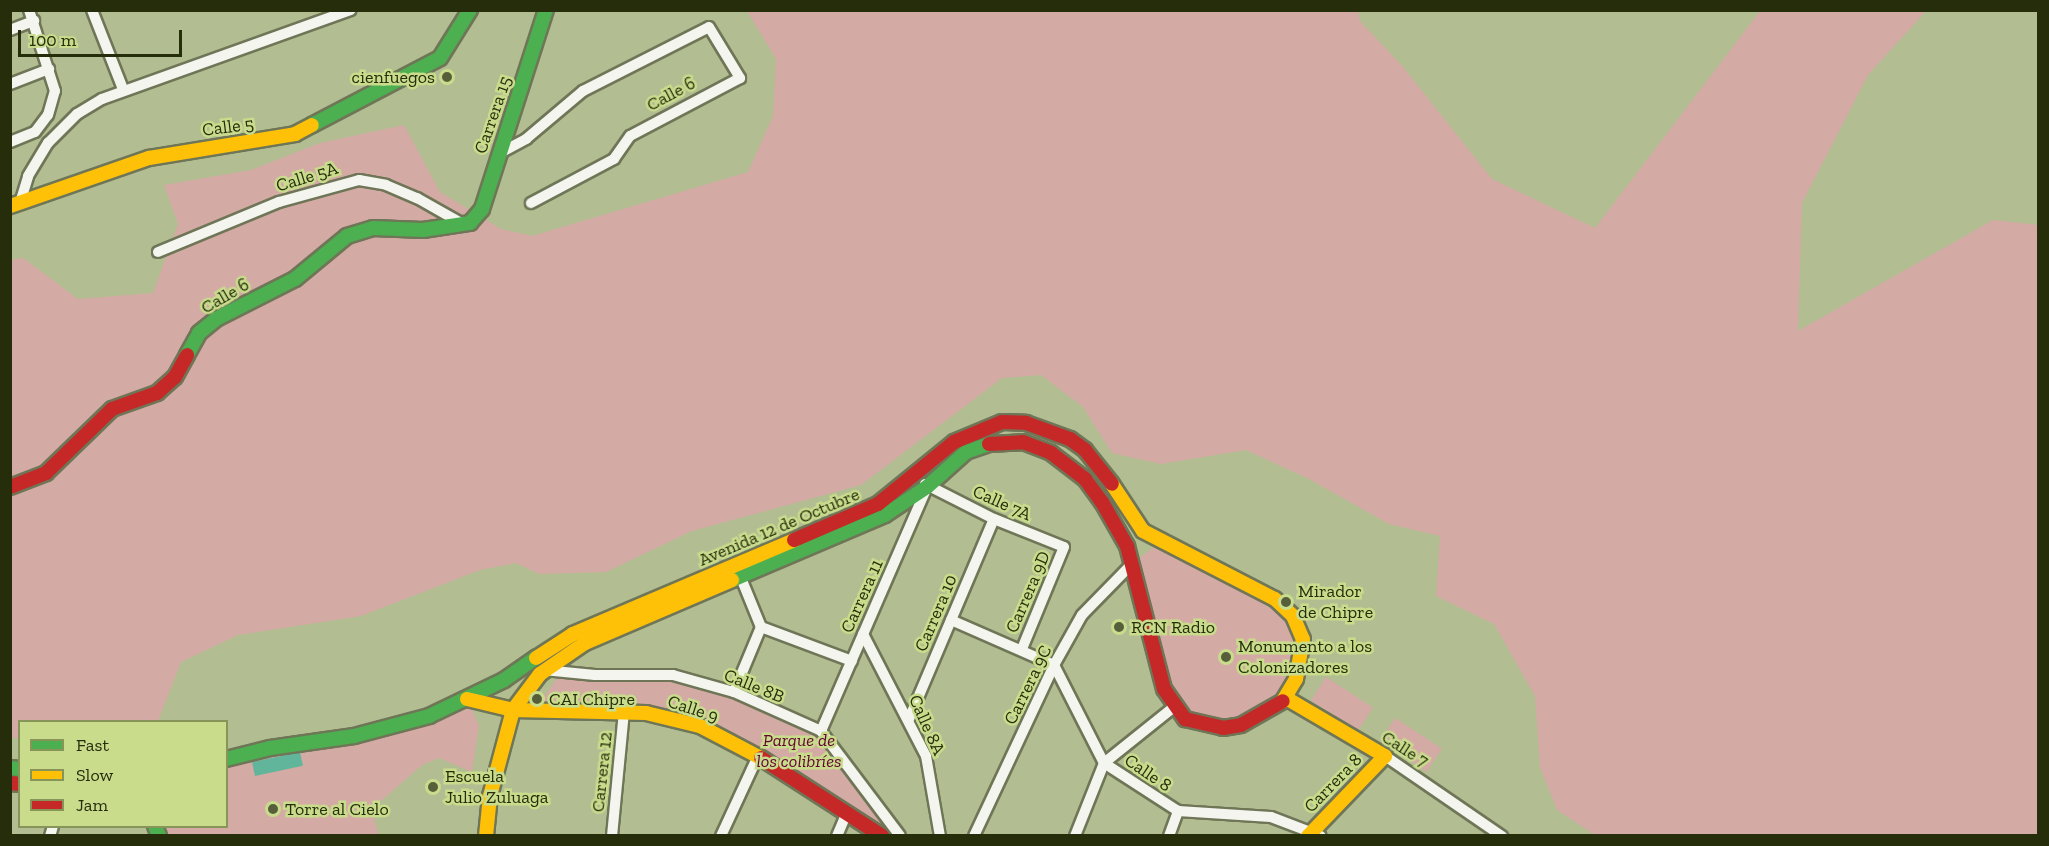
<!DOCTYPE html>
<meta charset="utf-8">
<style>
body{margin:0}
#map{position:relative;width:2049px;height:846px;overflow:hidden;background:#b2bd91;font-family:"Zilla Slab",serif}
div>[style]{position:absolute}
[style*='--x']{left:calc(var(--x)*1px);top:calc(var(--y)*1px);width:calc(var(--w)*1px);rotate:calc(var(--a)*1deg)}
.green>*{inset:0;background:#d4aaa4;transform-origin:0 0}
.water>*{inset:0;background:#61b59b;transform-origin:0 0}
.roads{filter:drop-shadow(2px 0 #6f7657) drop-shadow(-2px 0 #6f7657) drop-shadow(0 2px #6f7657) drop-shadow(0 -2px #6f7657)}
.street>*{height:10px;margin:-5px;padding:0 5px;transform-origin:5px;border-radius:5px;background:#f3f5ee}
.fast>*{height:14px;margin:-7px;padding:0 7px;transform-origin:7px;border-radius:7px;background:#4caf50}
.slow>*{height:14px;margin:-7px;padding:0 7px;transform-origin:7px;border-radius:7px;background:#ffc107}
.jam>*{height:14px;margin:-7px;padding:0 7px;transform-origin:7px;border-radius:7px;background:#c62828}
.dots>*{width:16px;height:16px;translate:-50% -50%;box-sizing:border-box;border:3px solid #c8dc8c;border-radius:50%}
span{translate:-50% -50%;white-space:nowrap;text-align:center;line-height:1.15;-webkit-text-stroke:5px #c8dc8c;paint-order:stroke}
.poi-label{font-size:18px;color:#262d0b}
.right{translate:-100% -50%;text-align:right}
.left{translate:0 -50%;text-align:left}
.street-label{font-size:18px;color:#262d0b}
.park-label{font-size:18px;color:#650332;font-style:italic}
.frame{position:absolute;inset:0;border:12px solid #262d0b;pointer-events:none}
.legend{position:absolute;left:18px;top:720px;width:210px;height:108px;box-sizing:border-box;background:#c8dc8c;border:2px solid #879658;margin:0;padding:8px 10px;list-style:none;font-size:18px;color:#262d0b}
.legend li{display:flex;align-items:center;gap:12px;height:30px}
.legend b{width:30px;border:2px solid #879658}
.scale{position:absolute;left:18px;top:30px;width:164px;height:27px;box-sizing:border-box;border:3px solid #262d0b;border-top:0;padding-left:8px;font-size:18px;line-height:21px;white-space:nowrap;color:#262d0b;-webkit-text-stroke:4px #c8dc8c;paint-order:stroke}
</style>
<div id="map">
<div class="green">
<i style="clip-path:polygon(747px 11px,1358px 11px,1360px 21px,1403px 67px,1492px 179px,1595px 228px,1760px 11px,1926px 11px,1868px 75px,1802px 203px,1798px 331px,1993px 220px,2038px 225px,2038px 835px,1595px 835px,1557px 810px,1540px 767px,1535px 696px,1494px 624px,1436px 596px,1440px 536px,1389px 524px,1309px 479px,1246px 450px,1161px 464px,1112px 453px,1083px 407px,1041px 375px,1002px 378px,861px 485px,692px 531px,606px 572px,539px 574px,516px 563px,480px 570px,361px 616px,238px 635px,181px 662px,158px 721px,20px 722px,19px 739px,11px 737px,11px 260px,23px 258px,78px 299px,153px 293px,178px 224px,164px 185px,251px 170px,320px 143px,404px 125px,440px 192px,501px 229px,532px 236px,748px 172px,773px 116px,776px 59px)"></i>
<i style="clip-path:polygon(1159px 543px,1262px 592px,1300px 626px,1286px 698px,1223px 728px,1174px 707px,1133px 563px)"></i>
<i style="clip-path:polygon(560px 674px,645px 674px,734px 692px,821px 731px,900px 835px,882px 835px,700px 726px,539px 704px)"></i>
<i style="left:1326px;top:677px;width:56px;height:28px;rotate:33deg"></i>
<i style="clip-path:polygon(471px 708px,479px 725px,472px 772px,439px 758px,422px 765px,380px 802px,374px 818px,379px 835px,159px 836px,155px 827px,226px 826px,227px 759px)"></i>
<i style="left:1395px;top:718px;width:56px;height:28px;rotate:33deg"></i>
</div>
<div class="water">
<i style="left:300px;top:752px;width:14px;height:49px;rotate:78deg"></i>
</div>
<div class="roads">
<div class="street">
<i style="--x:92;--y:10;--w:85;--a:68.6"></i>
<i style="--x:10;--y:30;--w:26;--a:-21"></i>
<i style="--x:10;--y:84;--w:42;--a:-21"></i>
<i style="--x:10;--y:142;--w:27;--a:-22"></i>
<i style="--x:35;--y:132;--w:21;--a:-53"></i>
<i style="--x:48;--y:115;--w:25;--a:-74"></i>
<i style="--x:55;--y:91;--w:85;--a:-107.8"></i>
<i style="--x:500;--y:153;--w:30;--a:-28"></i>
<i style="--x:526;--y:139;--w:75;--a:-40.1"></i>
<i style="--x:583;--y:91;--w:141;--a:-26.9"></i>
<i style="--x:709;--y:27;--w:60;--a:58.7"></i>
<i style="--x:740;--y:78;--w:124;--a:152.2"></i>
<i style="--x:630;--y:136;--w:28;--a:125"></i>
<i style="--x:614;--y:159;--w:94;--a:152.1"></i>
<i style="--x:20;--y:203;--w:28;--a:-73"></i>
<i style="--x:28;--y:176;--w:39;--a:-59"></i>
<i style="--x:48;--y:143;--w:41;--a:-45"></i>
<i style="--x:77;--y:114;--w:29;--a:-31"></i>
<i style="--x:102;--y:99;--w:264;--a:-19.7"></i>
<i style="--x:158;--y:252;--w:131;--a:-22.5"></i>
<i style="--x:279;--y:202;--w:83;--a:-15.4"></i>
<i style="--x:359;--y:180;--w:27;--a:10"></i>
<i style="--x:386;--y:185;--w:34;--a:23"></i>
<i style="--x:417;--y:198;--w:53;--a:29.5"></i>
<i style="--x:925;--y:484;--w:77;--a:26.9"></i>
<i style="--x:994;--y:519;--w:75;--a:21.8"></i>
<i style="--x:1064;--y:547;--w:110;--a:112.4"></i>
<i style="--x:951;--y:620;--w:112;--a:23.6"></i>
<i style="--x:1054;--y:665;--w:110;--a:63"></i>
<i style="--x:1104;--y:763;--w:88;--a:33"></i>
<i style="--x:1178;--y:811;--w:93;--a:3.7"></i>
<i style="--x:1271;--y:817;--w:53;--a:20.8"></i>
<i style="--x:761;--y:627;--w:97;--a:20.5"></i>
<i style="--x:863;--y:634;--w:137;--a:62.7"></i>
<i style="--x:926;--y:756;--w:81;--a:80.1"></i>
<i style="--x:544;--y:670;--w:51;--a:5.6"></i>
<i style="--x:595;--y:675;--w:78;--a:0"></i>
<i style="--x:673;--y:675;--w:63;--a:15.6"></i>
<i style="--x:734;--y:692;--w:95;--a:24.1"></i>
<i style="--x:821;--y:731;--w:131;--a:53"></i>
<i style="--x:734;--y:692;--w:70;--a:-67.4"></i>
<i style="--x:761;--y:627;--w:53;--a:-112.2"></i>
<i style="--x:909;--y:719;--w:217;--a:-67"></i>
<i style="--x:821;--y:731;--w:263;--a:-66.5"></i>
<i style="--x:1385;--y:756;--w:142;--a:34.4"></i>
<i style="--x:50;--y:836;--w:10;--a:-73"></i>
<i style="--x:612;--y:836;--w:125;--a:-84.5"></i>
<i style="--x:721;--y:836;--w:88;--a:-65.2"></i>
<i style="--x:837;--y:836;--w:23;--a:-67"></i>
<i style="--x:974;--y:836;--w:189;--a:-64.9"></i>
<i style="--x:1054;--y:665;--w:57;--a:-60.8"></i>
<i style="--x:1082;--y:615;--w:73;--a:-45.6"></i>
<i style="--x:1075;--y:836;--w:79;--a:-68.3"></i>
<i style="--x:1104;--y:763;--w:90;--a:-38.7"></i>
<i style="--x:1169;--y:836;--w:27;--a:-70"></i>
</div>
<div class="fast">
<i style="--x:312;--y:125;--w:144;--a:-27.6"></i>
<i style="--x:440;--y:58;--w:57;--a:-58"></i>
<i style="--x:187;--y:355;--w:25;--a:-61"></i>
<i style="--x:199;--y:333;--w:22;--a:-39"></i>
<i style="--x:216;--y:319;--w:89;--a:-26.9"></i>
<i style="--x:295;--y:279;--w:67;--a:-39.6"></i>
<i style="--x:347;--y:236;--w:27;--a:-17"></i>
<i style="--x:373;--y:228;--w:50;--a:2.3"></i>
<i style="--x:423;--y:230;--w:48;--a:-8.5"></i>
<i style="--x:470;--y:223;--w:18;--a:-49"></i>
<i style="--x:482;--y:209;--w:209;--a:-72.2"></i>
<i style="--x:732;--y:580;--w:166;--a:-23"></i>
<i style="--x:885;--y:515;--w:50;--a:-33.7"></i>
<i style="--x:927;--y:487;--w:52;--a:-41.9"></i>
<i style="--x:966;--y:452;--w:24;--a:-19"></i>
<i style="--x:226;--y:759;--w:45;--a:-14"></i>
<i style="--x:270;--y:748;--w:85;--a:-8.1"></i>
<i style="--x:354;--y:736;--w:78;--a:-14.9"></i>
<i style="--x:429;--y:716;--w:83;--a:-25.6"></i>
<i style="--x:504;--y:680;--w:39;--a:-35"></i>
<i style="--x:10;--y:768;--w:10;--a:6"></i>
<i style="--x:155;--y:826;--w:11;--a:68"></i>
</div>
<div class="slow">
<i style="--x:10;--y:206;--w:147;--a:-19.1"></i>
<i style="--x:149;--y:158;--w:148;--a:-9.3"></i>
<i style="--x:295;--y:134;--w:19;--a:-28"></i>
<i style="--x:1112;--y:484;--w:56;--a:56.6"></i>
<i style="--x:1143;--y:531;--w:148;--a:27.3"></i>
<i style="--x:1275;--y:599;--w:25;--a:43"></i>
<i style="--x:1293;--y:616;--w:25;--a:67"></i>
<i style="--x:1303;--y:639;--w:41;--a:99.9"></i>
<i style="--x:1296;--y:679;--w:26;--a:121"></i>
<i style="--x:536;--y:658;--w:44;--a:-33"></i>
<i style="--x:573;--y:634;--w:240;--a:-23"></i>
<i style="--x:1286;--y:698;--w:115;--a:30.4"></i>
<i style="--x:1385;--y:756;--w:111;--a:133.9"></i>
<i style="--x:467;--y:699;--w:47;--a:13.4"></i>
<i style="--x:513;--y:710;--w:133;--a:1.3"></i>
<i style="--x:646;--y:713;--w:56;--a:13.5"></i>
<i style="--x:700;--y:726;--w:69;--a:27.7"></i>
<i style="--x:486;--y:836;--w:40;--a:-84.3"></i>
<i style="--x:490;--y:796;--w:89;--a:-75"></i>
<i style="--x:513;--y:710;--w:45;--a:-53.1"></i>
<i style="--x:540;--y:674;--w:55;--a:-34.6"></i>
<i style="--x:585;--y:643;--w:160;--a:-23.2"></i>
</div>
<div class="jam">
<i style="--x:989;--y:444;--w:34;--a:-3"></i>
<i style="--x:1023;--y:442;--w:30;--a:21"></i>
<i style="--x:1051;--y:453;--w:43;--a:37.4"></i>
<i style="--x:1085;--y:479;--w:29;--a:54"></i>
<i style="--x:1102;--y:502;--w:51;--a:60.4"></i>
<i style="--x:1127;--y:546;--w:148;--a:75.5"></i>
<i style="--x:1164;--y:689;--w:37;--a:55"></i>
<i style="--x:1185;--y:719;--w:39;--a:13"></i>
<i style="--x:1223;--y:728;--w:18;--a:-9"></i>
<i style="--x:1241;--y:725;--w:48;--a:-29.7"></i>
<i style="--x:10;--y:487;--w:39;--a:-21"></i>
<i style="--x:46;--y:473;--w:92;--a:-44.1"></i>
<i style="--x:112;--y:409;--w:48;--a:-19.6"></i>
<i style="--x:157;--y:393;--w:24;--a:-42"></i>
<i style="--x:175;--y:377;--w:25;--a:-61"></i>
<i style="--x:794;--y:540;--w:91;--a:-23.2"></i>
<i style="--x:878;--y:504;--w:98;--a:-39.2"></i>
<i style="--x:954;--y:442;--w:52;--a:-22.6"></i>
<i style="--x:1002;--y:422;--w:24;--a:2"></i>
<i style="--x:1026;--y:423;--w:47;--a:20"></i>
<i style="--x:1070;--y:439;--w:19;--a:36"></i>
<i style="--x:1085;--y:450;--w:43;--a:51.5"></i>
<i style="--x:761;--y:758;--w:144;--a:32.8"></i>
<i style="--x:10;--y:783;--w:10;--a:6"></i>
</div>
</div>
<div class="dots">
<i style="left:447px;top:77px;background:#575f3a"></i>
<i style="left:1286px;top:602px;background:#575f3a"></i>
<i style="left:1119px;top:627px;background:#575f3a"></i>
<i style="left:1226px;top:657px;background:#575f3a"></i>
<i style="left:537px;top:699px;background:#575f3a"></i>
<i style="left:433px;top:787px;background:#575f3a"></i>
<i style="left:273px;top:809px;background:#575f3a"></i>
</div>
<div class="poi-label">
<span class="right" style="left:435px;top:77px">cienfuegos</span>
<span class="left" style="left:1298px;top:602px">Mirador<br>de Chipre</span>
<span class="left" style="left:1131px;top:627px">RCN Radio</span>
<span class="left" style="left:1238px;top:657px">Monumento a los<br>Colonizadores</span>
<span class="left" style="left:549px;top:699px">CAI Chipre</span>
<span class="left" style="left:445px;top:787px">Escuela<br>Julio Zuluaga</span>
<span class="left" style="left:285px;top:809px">Torre al Cielo</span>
</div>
<div class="street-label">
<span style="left:671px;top:94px;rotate:-28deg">Calle 6</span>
<span style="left:493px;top:115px;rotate:-71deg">Carrera 15</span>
<span style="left:228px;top:127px;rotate:-7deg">Calle 5</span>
<span style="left:307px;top:177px;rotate:-17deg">Calle 5A</span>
<span style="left:225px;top:296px;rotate:-30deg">Calle 6</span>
<span style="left:1002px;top:503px;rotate:24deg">Calle 7A</span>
<span style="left:779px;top:527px;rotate:-23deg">Avenida 12 de Octubre</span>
<span style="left:1028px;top:592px;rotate:-67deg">Carrera 9D</span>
<span style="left:862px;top:596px;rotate:-66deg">Carrera 11</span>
<span style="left:936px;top:613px;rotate:-67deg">Carrera 10</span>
<span style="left:1028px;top:685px;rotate:-64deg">Carrera 9C</span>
<span style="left:754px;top:686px;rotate:22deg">Calle 8B</span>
<span style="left:693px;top:709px;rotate:18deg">Calle 9</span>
<span style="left:927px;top:725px;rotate:66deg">Calle 8A</span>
<span style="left:1405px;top:749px;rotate:33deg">Calle 7</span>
<span style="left:602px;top:772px;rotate:-84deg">Carrera 12</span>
<span style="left:1148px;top:773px;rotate:34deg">Calle 8</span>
<span style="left:1333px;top:783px;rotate:-46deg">Carrera 8</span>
</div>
<div class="park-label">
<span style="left:799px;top:751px">Parque de<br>los colibríes</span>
</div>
<div class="frame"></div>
<ul class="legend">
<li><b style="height:8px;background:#4caf50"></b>Fast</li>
<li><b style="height:8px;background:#ffc107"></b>Slow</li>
<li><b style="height:8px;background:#c62828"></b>Jam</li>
</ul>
<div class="scale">100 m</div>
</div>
